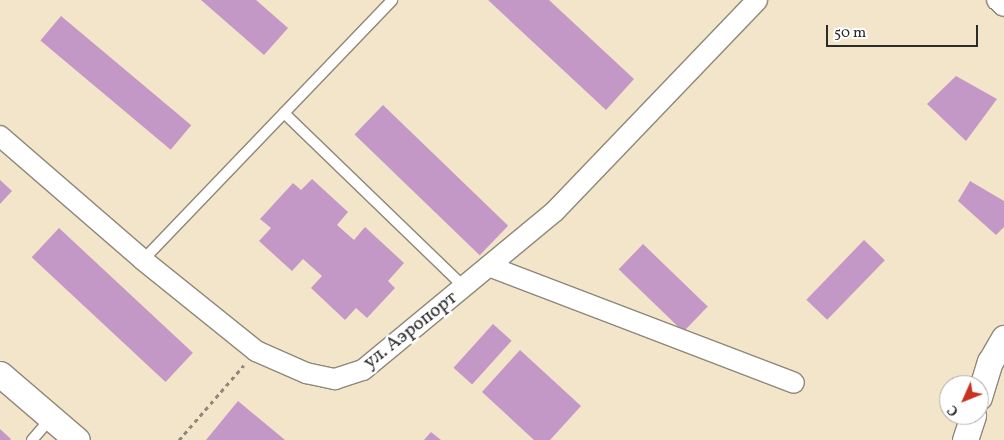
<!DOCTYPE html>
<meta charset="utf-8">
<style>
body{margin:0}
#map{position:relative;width:1004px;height:440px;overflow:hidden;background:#f2e5ca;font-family:Vollkorn,serif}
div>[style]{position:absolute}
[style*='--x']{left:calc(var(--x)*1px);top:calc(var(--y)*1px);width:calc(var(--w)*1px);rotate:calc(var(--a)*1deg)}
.building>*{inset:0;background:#c398c6;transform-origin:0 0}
.path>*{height:3px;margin-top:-1.5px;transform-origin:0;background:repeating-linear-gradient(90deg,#8e887a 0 4px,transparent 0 8px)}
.roads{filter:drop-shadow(1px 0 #8e887a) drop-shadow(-1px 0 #8e887a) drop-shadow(0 1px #8e887a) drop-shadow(0 -1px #8e887a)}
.service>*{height:10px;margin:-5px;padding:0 5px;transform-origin:5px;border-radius:5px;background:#fff}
.minor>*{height:20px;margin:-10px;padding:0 10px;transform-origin:10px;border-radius:10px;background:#fff}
.tertiary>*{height:25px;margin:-12.5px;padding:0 12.5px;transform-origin:12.5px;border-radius:12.5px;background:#fff}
span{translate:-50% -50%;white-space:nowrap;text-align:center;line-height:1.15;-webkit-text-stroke:5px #fff;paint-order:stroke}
.street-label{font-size:19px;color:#2b2b2b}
.north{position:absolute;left:939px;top:375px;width:50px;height:50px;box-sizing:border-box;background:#fff;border:1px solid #aaa;border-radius:50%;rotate:226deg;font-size:14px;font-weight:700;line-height:20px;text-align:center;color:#2b2b2b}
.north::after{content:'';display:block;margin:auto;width:18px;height:22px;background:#c8321e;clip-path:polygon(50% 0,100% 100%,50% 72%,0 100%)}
.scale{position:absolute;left:826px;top:25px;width:152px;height:22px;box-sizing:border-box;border:2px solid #2b2b2b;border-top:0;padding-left:6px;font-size:15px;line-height:18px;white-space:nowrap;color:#2b2b2b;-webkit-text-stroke:4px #fff;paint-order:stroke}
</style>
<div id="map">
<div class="building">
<i style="clip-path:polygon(201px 0,256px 0,288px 28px,264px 55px)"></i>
<i style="clip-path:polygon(488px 0,549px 0,634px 79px,606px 110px)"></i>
<i style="left:61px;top:16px;width:170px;height:32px;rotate:40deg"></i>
<i style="clip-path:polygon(956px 76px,997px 99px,966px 141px,927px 104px)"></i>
<i style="left:383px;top:105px;width:174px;height:41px;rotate:44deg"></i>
<i style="clip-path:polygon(312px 179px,348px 212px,337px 225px,354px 240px,365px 227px,404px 263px,388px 281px,395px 288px,367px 318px,356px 308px,345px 320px,311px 288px,322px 276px,303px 259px,292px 271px,259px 241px,271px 228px,260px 219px,293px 183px,301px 190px)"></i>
<i style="clip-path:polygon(0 180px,12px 191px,0 204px)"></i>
<i style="clip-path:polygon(970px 181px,1004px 201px,1004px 227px,996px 235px,958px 201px)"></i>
<i style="left:59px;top:228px;width:183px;height:40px;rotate:43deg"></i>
<i style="left:864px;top:240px;width:29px;height:83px;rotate:44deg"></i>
<i style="left:643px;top:244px;width:90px;height:35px;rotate:44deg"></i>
<i style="left:493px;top:324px;width:25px;height:59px;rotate:42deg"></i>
<i style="clip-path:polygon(520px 350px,581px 406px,550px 440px,534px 440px,482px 392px)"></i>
<i style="clip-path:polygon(238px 401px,285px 440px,206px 440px)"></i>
<i style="clip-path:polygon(0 429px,11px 439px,10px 440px,0 440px)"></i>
<i style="clip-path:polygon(431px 432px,441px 440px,424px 440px)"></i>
</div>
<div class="path">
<i style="--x:179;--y:440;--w:99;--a:-49.1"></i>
</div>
<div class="roads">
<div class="service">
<i style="--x:284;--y:113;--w:252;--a:44"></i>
<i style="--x:143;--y:260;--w:360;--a:-46.2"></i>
<i style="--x:32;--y:440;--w:29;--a:-49"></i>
</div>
<div class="minor">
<i style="--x:997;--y:0;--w:9;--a:41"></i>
<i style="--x:0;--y:136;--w:189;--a:40.9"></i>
<i style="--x:143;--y:260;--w:145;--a:38.8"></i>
<i style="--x:256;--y:351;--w:55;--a:23.7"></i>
<i style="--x:306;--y:373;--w:30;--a:12"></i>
<i style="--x:335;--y:379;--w:29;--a:-18"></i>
<i style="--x:363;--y:370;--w:249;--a:-39.6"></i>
<i style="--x:555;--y:211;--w:292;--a:-46.2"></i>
<i style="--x:491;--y:267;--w:324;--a:20.9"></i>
</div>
<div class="tertiary">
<i style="--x:0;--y:374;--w:101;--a:40.6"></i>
<i style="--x:979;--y:397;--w:37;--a:-73"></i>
<i style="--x:990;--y:362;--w:28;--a:-60"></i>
<i style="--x:965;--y:440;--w:26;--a:-72"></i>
</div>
</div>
<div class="street-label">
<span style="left:411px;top:331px;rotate:-38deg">ул. Аэропорт</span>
</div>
<div class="north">С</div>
<div class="scale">50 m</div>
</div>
